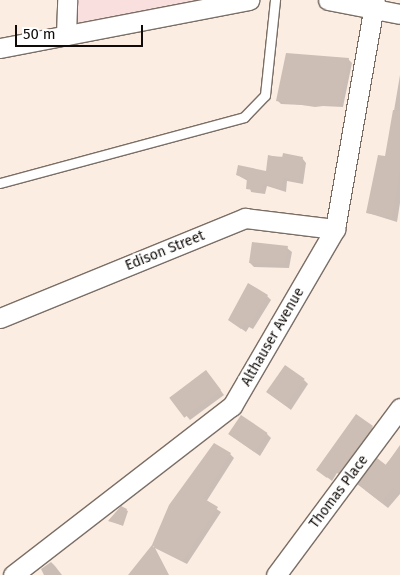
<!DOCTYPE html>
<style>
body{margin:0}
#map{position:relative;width:400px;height:575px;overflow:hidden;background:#fcede3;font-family:"Fira Sans",sans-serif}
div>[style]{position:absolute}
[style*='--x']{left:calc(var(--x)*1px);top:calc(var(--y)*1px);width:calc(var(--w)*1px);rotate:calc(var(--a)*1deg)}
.education>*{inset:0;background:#fadfdf}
.shadow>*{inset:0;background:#0003}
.building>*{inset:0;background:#cdbeb5;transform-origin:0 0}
.roads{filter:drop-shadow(1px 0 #7a6e65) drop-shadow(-1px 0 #7a6e65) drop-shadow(0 1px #7a6e65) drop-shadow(0 -1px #7a6e65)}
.service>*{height:9px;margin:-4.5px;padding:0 4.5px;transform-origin:4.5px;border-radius:4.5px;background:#fff}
.minor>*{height:19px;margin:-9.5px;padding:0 9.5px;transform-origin:9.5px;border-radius:9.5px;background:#fff}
span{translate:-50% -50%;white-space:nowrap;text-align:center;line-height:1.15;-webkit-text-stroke:4px #fff;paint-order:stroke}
.street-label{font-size:14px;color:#100b08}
.scale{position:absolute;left:15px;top:25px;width:128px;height:22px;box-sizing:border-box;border:2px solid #100b08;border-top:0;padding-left:6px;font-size:15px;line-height:18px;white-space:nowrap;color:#100b08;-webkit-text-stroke:4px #fff;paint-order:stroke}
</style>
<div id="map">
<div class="education">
<i style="clip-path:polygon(75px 0,203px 0,75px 26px)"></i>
</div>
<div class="shadow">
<i style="clip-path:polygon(348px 59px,352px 63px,343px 107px,281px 104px,277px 100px)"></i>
<i style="clip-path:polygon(400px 75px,400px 203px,397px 222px,368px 213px,386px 158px)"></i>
<i style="clip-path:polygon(269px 156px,302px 158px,306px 163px,303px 184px,287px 181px,286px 192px,267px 186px,265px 194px,251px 192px,248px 181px,237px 175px,267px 172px)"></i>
<i style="clip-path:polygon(287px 248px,292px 252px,289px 268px,254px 267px,250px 263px)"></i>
<i style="clip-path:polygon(267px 296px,271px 300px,253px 329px,249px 327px,246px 332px,229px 320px)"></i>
<i style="clip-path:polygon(210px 376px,224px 395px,190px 420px,171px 397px)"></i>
<i style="clip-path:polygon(304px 380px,308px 384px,291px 410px,267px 392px)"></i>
<i style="clip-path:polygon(372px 427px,376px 431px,343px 476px,337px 473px,332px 481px,318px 470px)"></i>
<i style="clip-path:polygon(267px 434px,271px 438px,260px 456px,230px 435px)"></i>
<i style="clip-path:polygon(400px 447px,400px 494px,388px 508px,365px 490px)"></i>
<i style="clip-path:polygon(230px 454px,234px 458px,206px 502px,221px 512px,187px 564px,155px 548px,169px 575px,131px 575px)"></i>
<i style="clip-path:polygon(121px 508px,128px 511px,123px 526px,109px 520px)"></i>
<i style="clip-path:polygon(51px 562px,55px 566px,62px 575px,44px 575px,41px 569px)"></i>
</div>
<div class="building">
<i style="clip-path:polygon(286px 53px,349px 58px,340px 104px,315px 107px,276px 101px)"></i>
<i style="clip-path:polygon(393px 110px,400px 111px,400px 172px,392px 218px,366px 213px,378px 155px,385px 156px)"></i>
<i style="clip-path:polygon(283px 153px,303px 157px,299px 181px,283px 177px,282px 189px,263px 183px,261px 191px,246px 189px,247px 178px,236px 175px,238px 165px,266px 171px,268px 155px,282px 158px)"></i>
<i style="clip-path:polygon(252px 242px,288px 246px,285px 264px,249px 263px)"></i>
<i style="clip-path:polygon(248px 283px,268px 295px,249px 326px,244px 323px,241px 329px,228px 320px)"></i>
<i style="left:285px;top:365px;width:24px;height:33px;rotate:35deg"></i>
<i style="left:206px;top:370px;width:25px;height:46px;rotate:53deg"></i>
<i style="clip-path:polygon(356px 414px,373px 426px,338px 473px,333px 469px,327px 478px,316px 470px)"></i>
<i style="left:241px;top:415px;width:32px;height:23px;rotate:34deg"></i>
<i style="clip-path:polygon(214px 443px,231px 453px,203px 498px,218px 507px,183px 561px,153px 546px,168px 575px,128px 575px,152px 545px,169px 505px)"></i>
<i style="clip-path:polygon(400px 445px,400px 492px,392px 488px,382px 503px,357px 484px,377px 458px,386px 465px)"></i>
<i style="clip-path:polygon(121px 506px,127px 509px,121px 525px,108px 521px)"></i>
</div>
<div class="roads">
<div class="service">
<i style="--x:0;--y:183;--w:253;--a:-15.1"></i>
<i style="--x:244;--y:117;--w:30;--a:-46"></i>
<i style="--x:265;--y:95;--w:96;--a:-84"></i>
</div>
<div class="minor">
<i style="--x:328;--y:0;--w:73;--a:11"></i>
<i style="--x:66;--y:35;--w:35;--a:-88"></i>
<i style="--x:0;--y:48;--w:254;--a:-10.9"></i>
<i style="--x:0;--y:318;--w:265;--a:-22.2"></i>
<i style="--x:245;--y:218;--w:91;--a:7"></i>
<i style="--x:13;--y:575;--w:277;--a:-37.7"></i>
<i style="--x:232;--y:406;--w:205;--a:-59.8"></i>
<i style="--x:335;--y:229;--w:232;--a:-80.1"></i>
<i style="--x:276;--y:575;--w:208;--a:-53.4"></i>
</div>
</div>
<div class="street-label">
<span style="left:165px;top:251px;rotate:-22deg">Edison Street</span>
<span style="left:273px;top:337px;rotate:-60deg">Althauser Avenue</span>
<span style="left:339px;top:492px;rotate:-53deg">Thomas Place</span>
</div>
<div class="scale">50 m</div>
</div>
